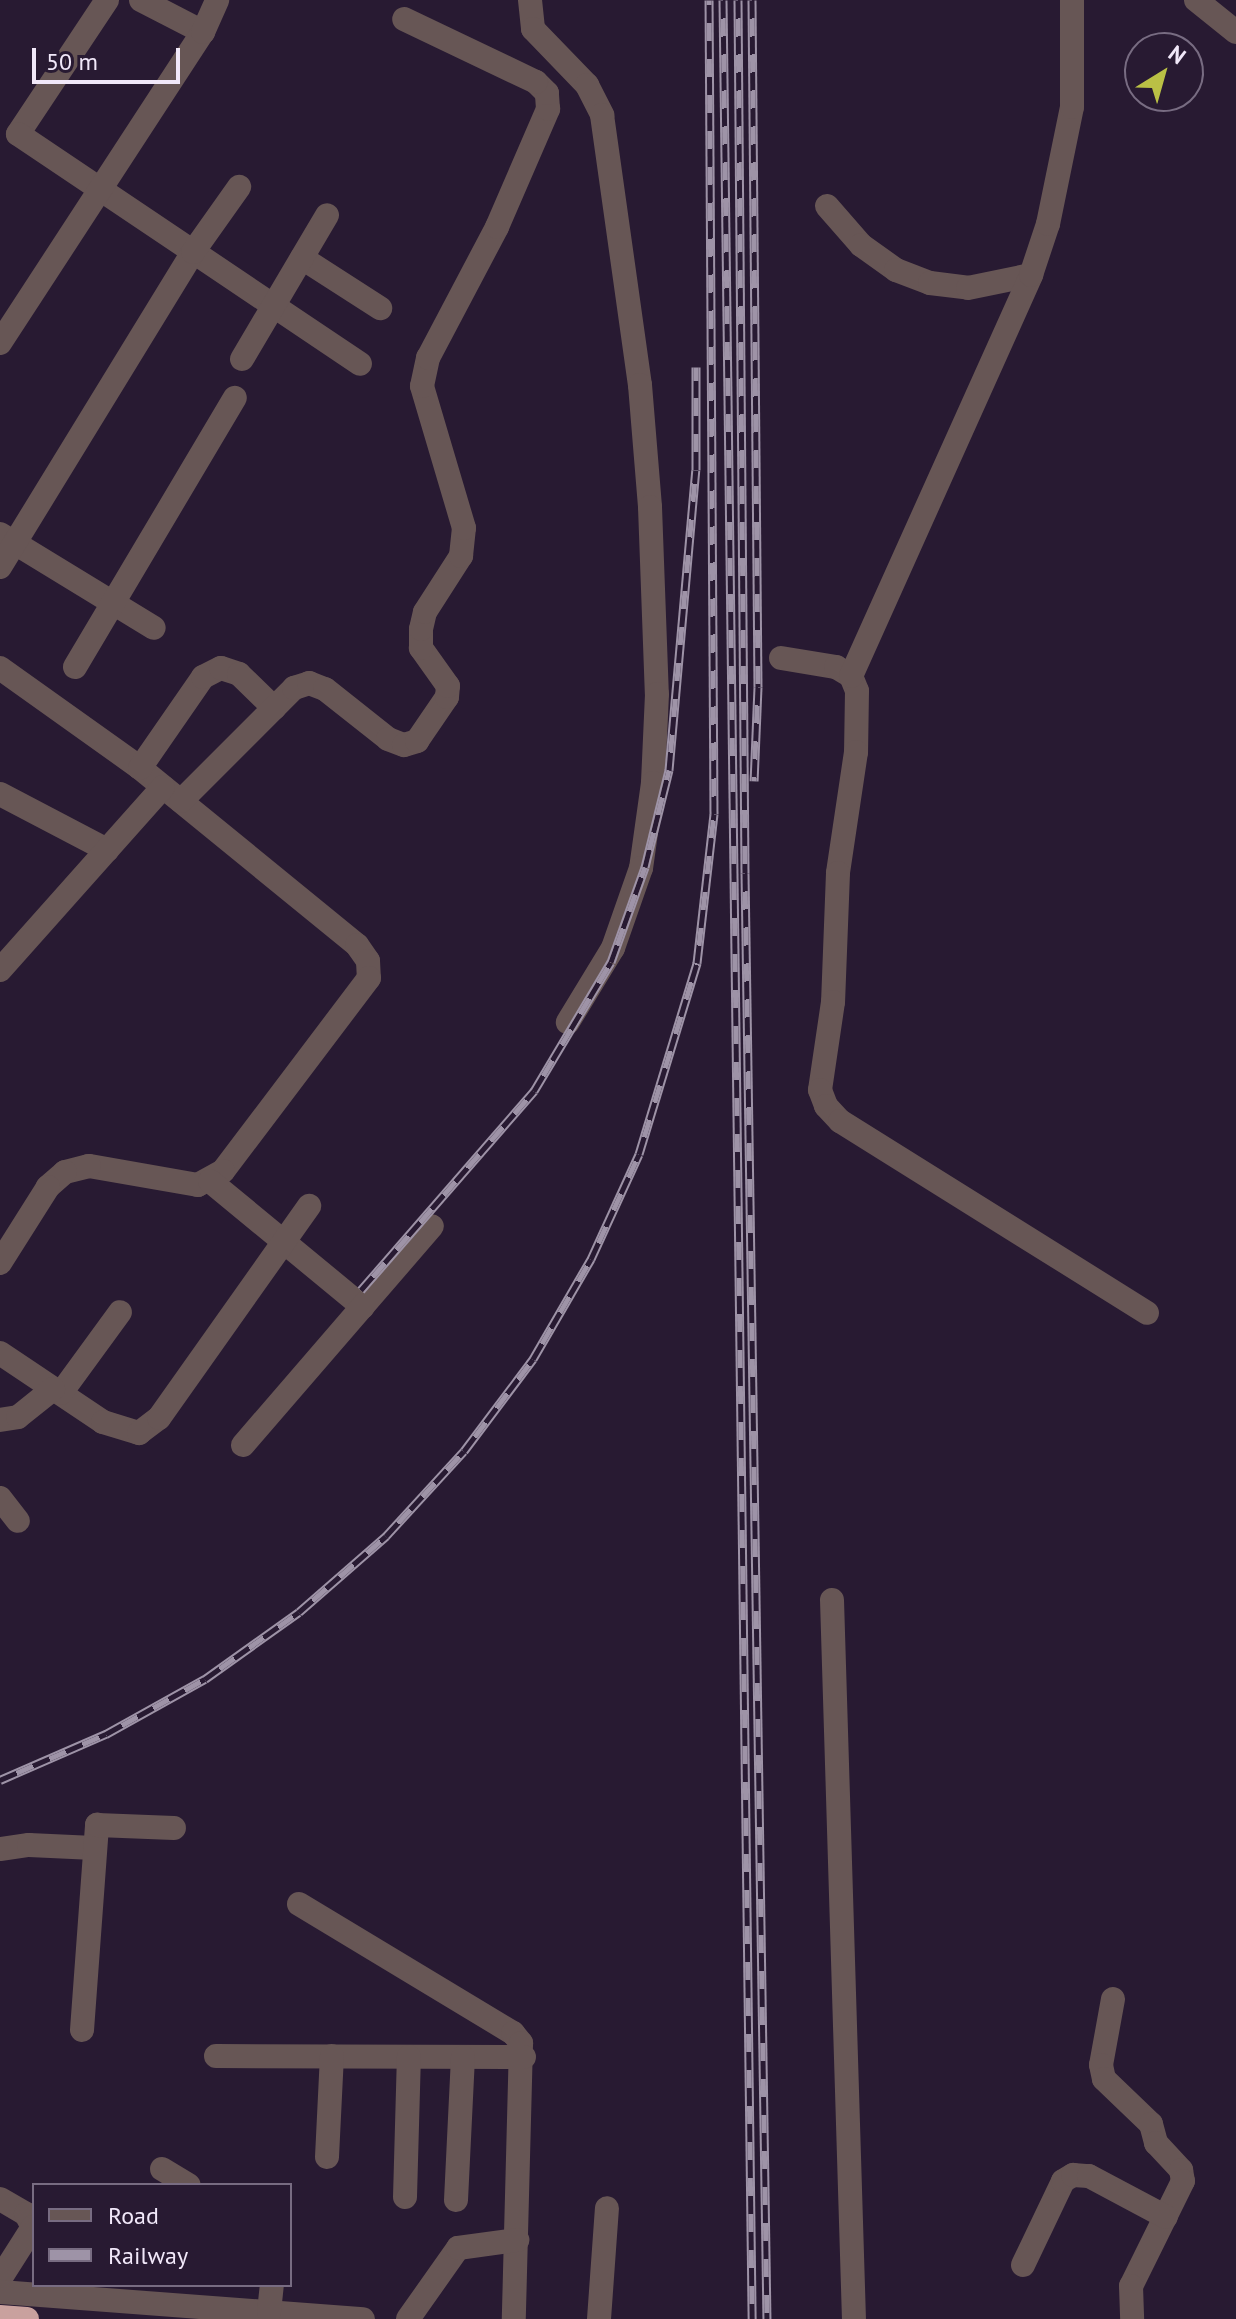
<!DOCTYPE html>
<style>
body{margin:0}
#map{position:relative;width:1236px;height:2319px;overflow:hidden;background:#281a32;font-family:"PT Sans",sans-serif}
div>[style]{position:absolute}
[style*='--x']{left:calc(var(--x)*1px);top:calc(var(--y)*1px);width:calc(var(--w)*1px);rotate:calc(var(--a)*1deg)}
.minor>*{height:24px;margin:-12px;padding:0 12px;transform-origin:12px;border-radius:12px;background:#675655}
.highway>*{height:24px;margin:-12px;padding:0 12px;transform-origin:12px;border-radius:12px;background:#c9a19e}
.rail>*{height:9px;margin-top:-4.5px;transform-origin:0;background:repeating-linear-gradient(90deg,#281a32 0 18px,#9e93a7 0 36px);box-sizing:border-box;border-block:2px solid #9e93a7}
span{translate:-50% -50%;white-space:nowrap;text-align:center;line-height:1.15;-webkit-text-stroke:8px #281a32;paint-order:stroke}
.legend{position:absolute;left:32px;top:2183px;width:260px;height:104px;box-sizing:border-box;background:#281a32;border:2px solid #786c82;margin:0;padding:10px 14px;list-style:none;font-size:24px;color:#f1e8f9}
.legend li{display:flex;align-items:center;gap:16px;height:40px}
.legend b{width:40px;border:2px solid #786c82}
.north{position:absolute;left:1124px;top:32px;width:80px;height:80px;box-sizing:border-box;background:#281a32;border:2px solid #786c82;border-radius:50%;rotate:37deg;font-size:22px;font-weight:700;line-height:32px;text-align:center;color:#f1e8f9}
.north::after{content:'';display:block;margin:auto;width:28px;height:36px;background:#bac045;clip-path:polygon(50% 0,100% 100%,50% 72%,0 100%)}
.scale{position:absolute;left:32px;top:48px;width:148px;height:36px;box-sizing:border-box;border:4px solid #f1e8f9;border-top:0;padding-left:10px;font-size:24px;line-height:28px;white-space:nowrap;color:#f1e8f9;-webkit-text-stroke:6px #281a32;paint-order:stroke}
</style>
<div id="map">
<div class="minor">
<i style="--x:107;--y:0;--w:161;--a:123.6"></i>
<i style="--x:18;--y:134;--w:412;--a:33.9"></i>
<i style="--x:141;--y:0;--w:70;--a:27.3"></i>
<i style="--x:530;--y:0;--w:29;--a:84"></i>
<i style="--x:533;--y:29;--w:78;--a:46"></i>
<i style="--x:587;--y:85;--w:34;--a:63"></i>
<i style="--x:602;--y:115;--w:273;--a:82"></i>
<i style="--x:640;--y:385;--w:122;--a:85.3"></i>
<i style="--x:650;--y:507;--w:187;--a:87.9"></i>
<i style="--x:657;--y:694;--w:89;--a:92.6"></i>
<i style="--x:653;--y:783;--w:86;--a:98"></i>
<i style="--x:641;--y:868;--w:85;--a:109.3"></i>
<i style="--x:613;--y:948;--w:87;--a:121.3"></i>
<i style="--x:1196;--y:0;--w:51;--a:38.7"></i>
<i style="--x:827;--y:206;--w:52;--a:48.9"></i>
<i style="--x:861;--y:245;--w:43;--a:35.5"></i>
<i style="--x:896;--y:270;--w:36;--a:21"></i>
<i style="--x:930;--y:283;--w:38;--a:7"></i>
<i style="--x:968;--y:288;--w:64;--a:-11.7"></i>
<i style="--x:302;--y:258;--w:93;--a:32.7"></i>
<i style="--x:0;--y:343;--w:371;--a:-56.9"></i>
<i style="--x:203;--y:32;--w:35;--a:-66"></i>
<i style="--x:242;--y:359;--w:167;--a:-59.4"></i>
<i style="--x:0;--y:534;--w:180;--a:31.4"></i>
<i style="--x:0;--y:567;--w:369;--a:-58.5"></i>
<i style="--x:193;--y:252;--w:80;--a:-54.7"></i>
<i style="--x:781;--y:658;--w:56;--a:9.3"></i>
<i style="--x:836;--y:667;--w:17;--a:31"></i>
<i style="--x:851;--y:676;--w:16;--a:68"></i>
<i style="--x:857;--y:691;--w:61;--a:90.9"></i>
<i style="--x:856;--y:752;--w:122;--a:98.5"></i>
<i style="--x:838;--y:873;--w:129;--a:92.2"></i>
<i style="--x:833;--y:1002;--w:89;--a:98.4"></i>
<i style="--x:820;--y:1090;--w:17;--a:69"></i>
<i style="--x:826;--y:1106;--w:21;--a:47"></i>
<i style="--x:840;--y:1121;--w:362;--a:32"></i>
<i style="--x:75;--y:667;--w:313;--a:-59.3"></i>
<i style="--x:0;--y:668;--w:172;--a:35.5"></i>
<i style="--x:140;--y:768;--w:280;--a:39.2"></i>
<i style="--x:357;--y:945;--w:19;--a:55"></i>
<i style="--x:368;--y:961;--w:17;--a:87"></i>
<i style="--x:369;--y:978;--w:242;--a:127.1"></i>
<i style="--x:223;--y:1171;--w:29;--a:151"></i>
<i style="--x:198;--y:1185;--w:111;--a:-170.1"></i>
<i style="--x:89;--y:1166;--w:25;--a:166"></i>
<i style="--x:65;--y:1172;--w:23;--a:139"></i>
<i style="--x:48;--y:1187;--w:90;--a:122.3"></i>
<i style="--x:851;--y:676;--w:440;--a:-65.8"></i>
<i style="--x:1031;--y:275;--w:54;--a:-71.6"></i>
<i style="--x:1048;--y:224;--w:119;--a:-78.4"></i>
<i style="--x:1072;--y:107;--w:107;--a:-90"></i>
<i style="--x:140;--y:768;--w:111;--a:-55.3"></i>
<i style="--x:203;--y:677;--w:20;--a:-27"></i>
<i style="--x:221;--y:668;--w:19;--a:18"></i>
<i style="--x:239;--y:674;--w:49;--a:44.2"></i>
<i style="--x:0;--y:794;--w:121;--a:27.6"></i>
<i style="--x:181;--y:801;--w:160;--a:-45"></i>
<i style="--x:294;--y:688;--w:16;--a:-18"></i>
<i style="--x:309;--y:683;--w:17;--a:21"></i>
<i style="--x:325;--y:689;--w:80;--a:38.4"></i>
<i style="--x:388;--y:739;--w:17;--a:21"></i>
<i style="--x:404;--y:745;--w:14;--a:-17"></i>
<i style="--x:417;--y:741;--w:53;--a:-55.7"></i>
<i style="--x:447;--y:697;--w:11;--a:-85"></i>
<i style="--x:448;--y:686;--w:47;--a:-125.4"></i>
<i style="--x:421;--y:648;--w:19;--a:-90"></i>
<i style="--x:421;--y:629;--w:17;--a:-77"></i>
<i style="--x:425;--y:612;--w:67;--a:-57.3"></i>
<i style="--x:461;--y:556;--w:28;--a:-84"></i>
<i style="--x:464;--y:528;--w:148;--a:-106.5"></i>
<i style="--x:422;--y:386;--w:29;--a:-78"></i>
<i style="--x:428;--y:358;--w:148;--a:-62.2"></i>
<i style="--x:497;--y:227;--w:129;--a:-66.6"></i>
<i style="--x:548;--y:109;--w:16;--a:-94"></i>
<i style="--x:547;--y:93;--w:16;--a:-135"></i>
<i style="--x:536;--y:82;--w:146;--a:-154.5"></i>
<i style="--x:0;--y:970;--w:245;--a:-48.3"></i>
<i style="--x:210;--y:1181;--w:198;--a:39.5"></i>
<i style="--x:0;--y:1353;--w:124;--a:33.8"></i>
<i style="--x:103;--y:1422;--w:38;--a:17"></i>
<i style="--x:139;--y:1433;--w:25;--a:-37"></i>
<i style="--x:159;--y:1418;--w:260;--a:-54.7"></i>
<i style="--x:61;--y:1393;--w:100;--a:-53.9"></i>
<i style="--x:0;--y:1420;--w:18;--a:-9"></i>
<i style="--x:18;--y:1417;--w:45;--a:-38.7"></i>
<i style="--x:243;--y:1445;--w:289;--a:-49.2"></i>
<i style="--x:0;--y:1498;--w:29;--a:52"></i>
<i style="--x:832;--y:1600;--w:719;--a:88.25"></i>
<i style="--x:0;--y:1849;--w:29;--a:-8"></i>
<i style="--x:29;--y:1845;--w:65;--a:2.6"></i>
<i style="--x:299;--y:1904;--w:250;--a:31.1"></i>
<i style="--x:513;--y:2033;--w:13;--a:51"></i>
<i style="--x:521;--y:2043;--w:276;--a:91.5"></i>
<i style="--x:1113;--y:1999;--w:67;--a:100.3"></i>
<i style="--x:1101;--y:2065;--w:14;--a:78"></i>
<i style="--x:1104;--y:2079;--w:65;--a:43.8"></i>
<i style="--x:1151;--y:2124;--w:20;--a:75"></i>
<i style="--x:1156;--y:2143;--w:37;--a:47"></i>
<i style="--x:1181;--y:2170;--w:11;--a:80"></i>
<i style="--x:1183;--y:2181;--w:117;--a:116.3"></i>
<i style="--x:1131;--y:2286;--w:33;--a:88"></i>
<i style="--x:82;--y:2030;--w:206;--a:-85.8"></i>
<i style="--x:97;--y:1825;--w:77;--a:2.2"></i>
<i style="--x:216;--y:2056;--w:308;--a:0.2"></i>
<i style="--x:327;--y:2157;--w:101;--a:-87.2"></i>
<i style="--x:162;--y:2169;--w:31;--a:31"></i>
<i style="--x:405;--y:2197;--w:140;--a:-88.4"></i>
<i style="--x:0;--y:2199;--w:30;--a:30"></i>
<i style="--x:26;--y:2214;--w:15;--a:62"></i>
<i style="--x:33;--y:2227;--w:62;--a:122.4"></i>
<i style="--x:456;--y:2200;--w:143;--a:-87.2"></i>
<i style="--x:1023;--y:2265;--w:93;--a:-64.5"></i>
<i style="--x:1063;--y:2181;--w:12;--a:-31"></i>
<i style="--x:1073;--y:2175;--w:16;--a:4"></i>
<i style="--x:1089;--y:2176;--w:87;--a:28"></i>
<i style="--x:0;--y:2292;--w:364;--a:4.3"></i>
<i style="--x:269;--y:2312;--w:27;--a:-84"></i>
<i style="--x:408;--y:2319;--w:87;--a:-54.8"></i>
<i style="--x:458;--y:2248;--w:60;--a:-7.7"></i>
<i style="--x:599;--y:2319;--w:111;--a:-85.9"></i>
</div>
<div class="highway">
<i style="--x:0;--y:2317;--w:27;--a:4"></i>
</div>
<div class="rail">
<i style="--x:723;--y:0;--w:2319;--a:89.28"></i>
<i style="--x:738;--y:0;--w:873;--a:89.54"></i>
<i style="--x:745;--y:873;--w:1446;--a:89.13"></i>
<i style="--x:752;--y:0;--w:687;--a:89.5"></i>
<i style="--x:758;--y:687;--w:94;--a:92.4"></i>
<i style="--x:361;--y:1290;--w:264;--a:-49"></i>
<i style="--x:534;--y:1091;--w:150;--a:-59.2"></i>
<i style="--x:611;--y:962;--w:101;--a:-70.3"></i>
<i style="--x:645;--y:867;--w:100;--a:-76.1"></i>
<i style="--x:669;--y:770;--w:301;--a:-84.9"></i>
<i style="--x:696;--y:470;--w:103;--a:-90"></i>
<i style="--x:0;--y:1780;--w:116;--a:-23.5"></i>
<i style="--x:106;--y:1734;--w:113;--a:-29.1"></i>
<i style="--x:205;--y:1679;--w:115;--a:-35.5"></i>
<i style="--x:299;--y:1612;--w:116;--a:-41.1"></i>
<i style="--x:386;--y:1536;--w:115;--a:-47.5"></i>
<i style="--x:464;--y:1451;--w:115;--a:-53.1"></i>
<i style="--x:533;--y:1359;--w:116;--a:-59.9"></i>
<i style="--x:591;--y:1259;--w:115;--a:-65.4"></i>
<i style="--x:639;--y:1154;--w:200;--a:-73.1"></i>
<i style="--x:697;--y:963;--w:150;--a:-83.5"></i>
<i style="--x:714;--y:814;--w:814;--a:-90.35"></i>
</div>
<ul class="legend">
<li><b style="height:10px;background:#675655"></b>Road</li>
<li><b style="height:10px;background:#9e93a7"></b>Railway</li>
</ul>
<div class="north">N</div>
<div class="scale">50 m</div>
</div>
